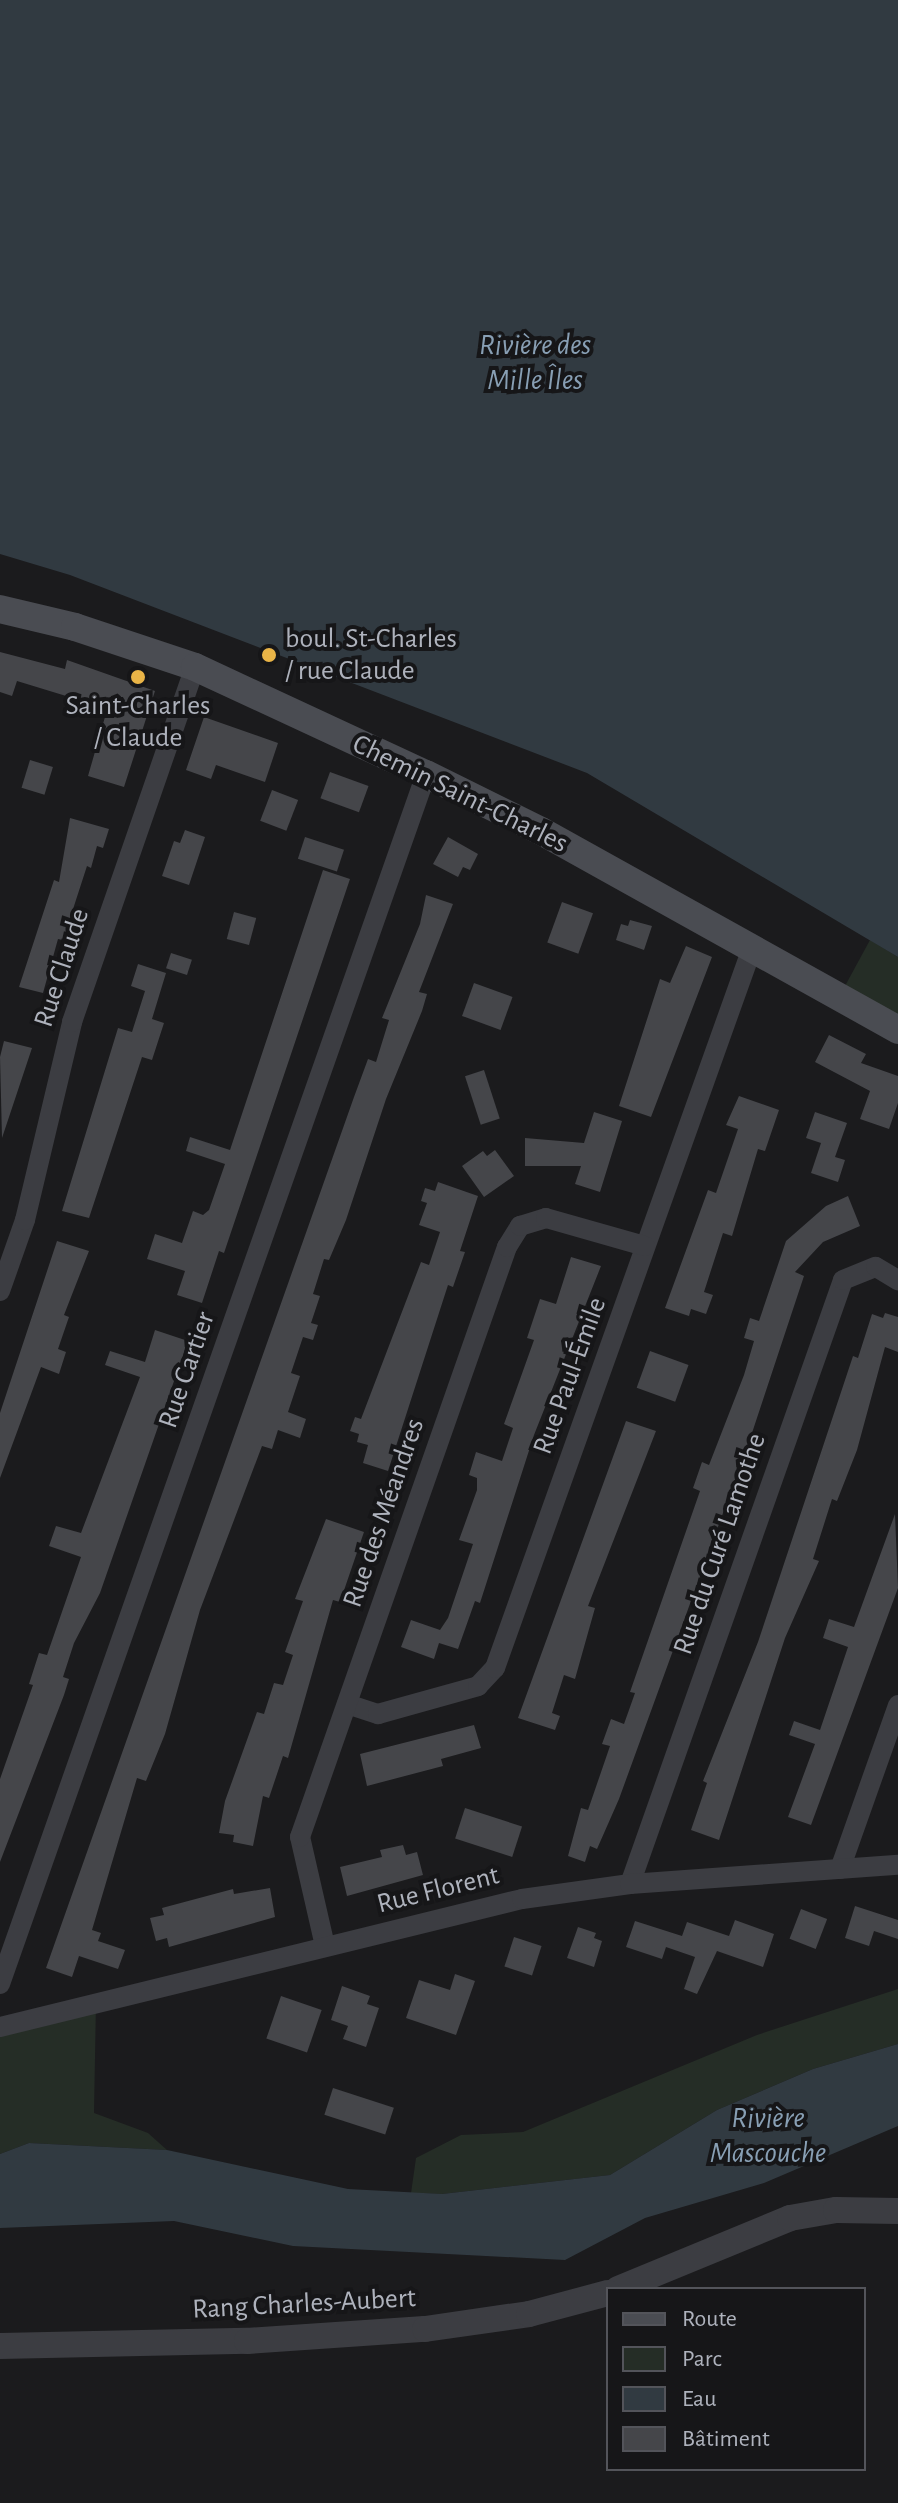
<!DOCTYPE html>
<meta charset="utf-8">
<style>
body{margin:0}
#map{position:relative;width:898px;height:2503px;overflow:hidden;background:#1b1b1d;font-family:"Alegreya Sans",sans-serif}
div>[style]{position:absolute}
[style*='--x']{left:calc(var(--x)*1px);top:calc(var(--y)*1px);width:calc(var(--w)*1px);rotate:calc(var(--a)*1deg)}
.green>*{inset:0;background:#252d26}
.water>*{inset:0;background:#313a41}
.building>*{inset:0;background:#45464a;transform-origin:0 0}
.minor>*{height:20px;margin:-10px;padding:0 10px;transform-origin:10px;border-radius:10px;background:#3c3d42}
.tertiary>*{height:26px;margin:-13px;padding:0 13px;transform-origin:13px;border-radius:13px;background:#3c3d42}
.secondary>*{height:28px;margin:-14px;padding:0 14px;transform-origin:14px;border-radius:14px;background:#4a4c52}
.dots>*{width:22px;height:22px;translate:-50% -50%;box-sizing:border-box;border:4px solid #161618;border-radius:50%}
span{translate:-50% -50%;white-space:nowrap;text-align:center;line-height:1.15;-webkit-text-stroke:8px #161618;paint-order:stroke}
.poi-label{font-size:28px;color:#aeb2bc}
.left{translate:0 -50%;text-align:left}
.street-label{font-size:28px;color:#aeb2bc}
.water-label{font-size:30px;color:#889fb4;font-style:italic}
.legend{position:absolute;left:606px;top:2287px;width:260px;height:184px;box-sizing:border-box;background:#161618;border:2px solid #53545a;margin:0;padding:10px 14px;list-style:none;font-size:24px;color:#aeb2bc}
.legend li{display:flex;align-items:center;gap:16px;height:40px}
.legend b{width:40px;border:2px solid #53545a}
</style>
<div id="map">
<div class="green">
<i style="clip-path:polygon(870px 940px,898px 957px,898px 1030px,839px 997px)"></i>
<i style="clip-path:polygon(898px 1989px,898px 2044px,813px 2069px,717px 2110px,610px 2175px,442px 2194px,411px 2193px,416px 2158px,461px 2135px,523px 2132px,757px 2035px)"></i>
<i style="clip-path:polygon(96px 2003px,94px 2113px,148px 2133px,167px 2150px,29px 2143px,0 2154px,0 2027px)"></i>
</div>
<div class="water">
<i style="clip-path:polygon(0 0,898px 0,898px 957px,587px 773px,70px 575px,0 554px)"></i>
<i style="clip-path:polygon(898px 2044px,898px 2126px,764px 2183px,645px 2218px,565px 2260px,293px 2246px,174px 2221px,0 2228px,0 2154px,29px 2143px,167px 2150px,348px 2189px,442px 2194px,610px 2175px,717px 2110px,813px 2069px)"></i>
</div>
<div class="building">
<i style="clip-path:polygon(0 652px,65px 669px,67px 660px,155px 691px,124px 787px,88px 776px,105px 717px,86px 711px,89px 703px,17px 681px,12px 696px,0 692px)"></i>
<i style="clip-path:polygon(204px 717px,278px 743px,265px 782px,216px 765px,211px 779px,186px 770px)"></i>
<i style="left:30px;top:760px;width:24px;height:29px;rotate:17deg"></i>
<i style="left:330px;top:772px;width:41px;height:28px;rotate:20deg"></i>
<i style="left:272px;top:790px;width:28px;height:33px;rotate:21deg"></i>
<i style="clip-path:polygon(70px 818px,109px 829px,103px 848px,97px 846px,91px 868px,87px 866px,63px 940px,58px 939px,43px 993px,19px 987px,54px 880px,59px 882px)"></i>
<i style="clip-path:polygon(185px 830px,205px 837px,189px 885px,162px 876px,174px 841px,180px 843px)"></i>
<i style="left:305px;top:837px;width:41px;height:23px;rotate:18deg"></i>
<i style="clip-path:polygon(448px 837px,478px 854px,470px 870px,463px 867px,458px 877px,433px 864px)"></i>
<i style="clip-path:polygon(323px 870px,350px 879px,224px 1253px,219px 1251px,202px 1303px,177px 1295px,185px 1271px,147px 1259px,155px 1234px,182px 1243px,193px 1211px,203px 1215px,209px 1210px,225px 1164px,186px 1151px,190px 1137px,230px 1150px)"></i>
<i style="clip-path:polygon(426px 895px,453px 904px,419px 992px,427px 994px,422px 1011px,386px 1099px,346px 1220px,329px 1260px,324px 1259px,313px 1294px,320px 1296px,311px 1323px,318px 1325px,313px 1340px,303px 1337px,291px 1373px,300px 1376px,288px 1412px,306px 1419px,300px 1438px,278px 1430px,272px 1449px,262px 1446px,200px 1610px,165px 1734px,146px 1781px,137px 1778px,92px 1930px,101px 1933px,98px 1941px,125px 1950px,118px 1969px,79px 1956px,72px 1977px,46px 1968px,354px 1097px,368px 1059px,376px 1062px,389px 1020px,382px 1018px,420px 924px)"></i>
<i style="left:562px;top:902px;width:33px;height:43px;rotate:20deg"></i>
<i style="left:234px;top:912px;width:23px;height:28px;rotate:15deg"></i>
<i style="clip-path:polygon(630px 920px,652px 926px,644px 950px,616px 940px,621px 924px,628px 926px)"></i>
<i style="clip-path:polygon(686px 946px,712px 957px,651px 1117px,619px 1106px,660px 979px,670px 983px)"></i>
<i style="left:171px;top:953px;width:22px;height:16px;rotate:18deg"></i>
<i style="clip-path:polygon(138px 964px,166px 973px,152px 1019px,164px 1023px,152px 1060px,142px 1057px,89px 1218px,62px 1211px,118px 1028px,132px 1032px,145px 991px,131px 986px)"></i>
<i style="left:474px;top:983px;width:41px;height:35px;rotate:20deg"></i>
<i style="clip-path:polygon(829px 1035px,866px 1054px,861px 1063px,898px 1076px,898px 1103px,889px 1129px,860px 1119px,870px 1091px,815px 1062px)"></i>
<i style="clip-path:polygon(4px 1041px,32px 1048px,2px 1138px,0 1057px)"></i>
<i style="left:484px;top:1070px;width:51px;height:20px;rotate:72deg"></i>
<i style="clip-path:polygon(739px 1096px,779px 1110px,765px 1151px,758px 1149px,732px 1236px,723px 1233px,704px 1292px,713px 1295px,706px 1314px,691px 1309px,689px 1316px,665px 1308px,708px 1190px,716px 1193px,738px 1129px,726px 1125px)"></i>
<i style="clip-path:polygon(594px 1112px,622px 1121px,600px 1192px,575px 1184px,581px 1166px,525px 1166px,525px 1138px,584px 1143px)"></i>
<i style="clip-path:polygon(815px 1112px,847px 1123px,835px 1157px,845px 1160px,838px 1182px,811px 1173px,821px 1143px,806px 1138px)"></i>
<i style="clip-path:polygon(495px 1150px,514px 1176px,484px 1197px,462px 1166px,483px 1151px,487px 1156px)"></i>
<i style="clip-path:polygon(438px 1182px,478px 1196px,460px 1251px,465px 1252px,453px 1287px,448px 1285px,388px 1471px,363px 1463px,368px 1445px,357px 1442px,359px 1434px,350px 1431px,355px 1417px,361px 1419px,421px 1262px,429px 1265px,440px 1232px,419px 1225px,427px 1203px,421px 1201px,425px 1188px,435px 1191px)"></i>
<i style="clip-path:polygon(848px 1196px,860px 1226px,823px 1242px,795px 1272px,804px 1276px,751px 1436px,619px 1799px,597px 1849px,590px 1846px,585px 1862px,568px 1856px,581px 1808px,588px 1810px,610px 1746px,602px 1744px,611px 1719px,624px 1724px,635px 1693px,630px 1692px,700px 1491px,693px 1488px,702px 1462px,709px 1465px,744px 1375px,754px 1341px,744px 1338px,750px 1318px,759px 1321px,786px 1241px,826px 1206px)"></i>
<i style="clip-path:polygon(57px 1241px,89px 1251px,64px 1315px,69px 1317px,58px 1349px,66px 1352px,59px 1374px,41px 1367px,0 1478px,0 1413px)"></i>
<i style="clip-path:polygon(571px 1257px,601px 1266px,534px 1435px,480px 1603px,475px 1601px,458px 1649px,439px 1643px,434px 1659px,401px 1647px,411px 1620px,440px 1630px,448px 1618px,473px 1544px,459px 1540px,477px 1490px,477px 1478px,469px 1475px,476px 1452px,502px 1461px,513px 1428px,504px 1424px,534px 1340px,527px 1338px,540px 1299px,556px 1304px)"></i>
<i style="clip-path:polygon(885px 1313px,898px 1317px,898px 1352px,885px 1347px,857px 1450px,837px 1501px,832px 1499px,813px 1559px,819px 1561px,785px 1638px,719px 1840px,691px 1830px,707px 1783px,703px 1781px,758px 1642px,853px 1356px,858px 1358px,872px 1314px,883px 1318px)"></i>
<i style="clip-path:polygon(155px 1330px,188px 1341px,100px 1593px,74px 1643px,63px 1677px,69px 1679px,64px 1695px,0 1862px,0 1779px,33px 1685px,29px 1684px,39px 1653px,47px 1655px,81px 1557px,49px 1546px,56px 1526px,81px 1533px,140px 1377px,105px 1365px,110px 1351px,145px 1362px)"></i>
<i style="left:650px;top:1351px;width:41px;height:39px;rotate:20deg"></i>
<i style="clip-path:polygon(626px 1421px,656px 1431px,588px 1606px,595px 1608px,575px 1679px,564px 1675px,552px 1713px,560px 1716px,555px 1730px,518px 1718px)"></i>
<i style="clip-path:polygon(895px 1514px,898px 1588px,811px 1825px,788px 1817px,815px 1744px,789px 1735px,794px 1721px,820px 1730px,848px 1647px,823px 1638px,829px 1619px,854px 1627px)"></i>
<i style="clip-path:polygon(326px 1519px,364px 1532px,340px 1602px,333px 1600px,288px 1758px,283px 1756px,269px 1798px,263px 1796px,253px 1846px,233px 1842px,234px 1835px,219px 1833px,225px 1801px,257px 1712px,264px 1714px,274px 1683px,283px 1685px,293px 1655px,285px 1652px,303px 1601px,295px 1599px)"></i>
<i style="clip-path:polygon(474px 1725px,481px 1748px,441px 1759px,443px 1766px,367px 1786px,360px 1754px)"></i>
<i style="left:465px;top:1808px;width:60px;height:32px;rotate:18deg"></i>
<i style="clip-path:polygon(403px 1845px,406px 1855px,417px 1852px,423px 1875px,347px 1896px,340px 1867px,382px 1857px,380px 1850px)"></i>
<i style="clip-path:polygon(270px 1888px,275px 1917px,169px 1947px,167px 1938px,156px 1941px,150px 1918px,164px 1915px,162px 1908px,233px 1889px,234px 1894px)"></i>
<i style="clip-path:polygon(855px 1906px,898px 1920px,898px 1939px,874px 1931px,869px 1946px,845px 1938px)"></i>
<i style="left:801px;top:1909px;width:28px;height:32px;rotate:21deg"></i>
<i style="clip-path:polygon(735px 1920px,774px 1934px,763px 1967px,717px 1951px,697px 1994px,684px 1989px,695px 1957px,666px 1947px,662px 1959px,626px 1947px,635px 1921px,682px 1936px,687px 1922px,729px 1936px)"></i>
<i style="clip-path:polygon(578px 1927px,596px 1933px,594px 1938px,602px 1941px,594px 1967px,567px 1958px)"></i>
<i style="left:514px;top:1937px;width:29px;height:31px;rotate:18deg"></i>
<i style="clip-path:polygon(455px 1974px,475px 1981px,456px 2035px,406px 2018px,419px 1980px,450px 1990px)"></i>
<i style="clip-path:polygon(342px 1986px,370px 1996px,367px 2004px,379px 2008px,366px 2047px,343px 2039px,348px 2026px,331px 2020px)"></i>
<i style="left:281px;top:1996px;width:43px;height:45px;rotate:19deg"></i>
<i style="left:333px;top:2088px;width:64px;height:28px;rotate:18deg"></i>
</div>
<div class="minor">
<i style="--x:0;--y:1291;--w:75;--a:-70.6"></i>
<i style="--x:25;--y:1220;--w:204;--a:-76.6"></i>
<i style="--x:72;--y:1022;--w:376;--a:-70.9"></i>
<i style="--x:347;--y:1704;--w:33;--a:18"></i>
<i style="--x:378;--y:1714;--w:104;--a:-15.6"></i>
<i style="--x:478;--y:1686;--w:25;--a:-47"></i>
<i style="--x:495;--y:1668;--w:761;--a:-70.35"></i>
<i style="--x:840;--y:1869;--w:174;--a:-70.5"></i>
<i style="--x:630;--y:1884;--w:640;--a:-70.57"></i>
<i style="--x:843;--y:1280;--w:35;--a:-22"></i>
<i style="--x:876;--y:1267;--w:26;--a:31"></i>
<i style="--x:325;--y:1946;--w:112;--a:-102.9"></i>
<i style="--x:300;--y:1837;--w:625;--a:-70.67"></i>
<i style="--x:507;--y:1247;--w:25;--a:-58"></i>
<i style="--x:520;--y:1226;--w:27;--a:-17"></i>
<i style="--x:546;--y:1218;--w:103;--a:15.8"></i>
<i style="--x:0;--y:1984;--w:1283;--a:-70.6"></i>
<i style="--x:0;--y:2027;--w:537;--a:-13.78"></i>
<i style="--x:522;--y:1899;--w:109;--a:-7.9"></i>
<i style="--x:630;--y:1884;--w:269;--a:-4.1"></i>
</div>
<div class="tertiary">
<i style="--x:618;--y:2289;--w:186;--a:-22.4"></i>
<i style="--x:790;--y:2218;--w:47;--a:-9.9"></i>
<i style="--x:836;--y:2210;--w:62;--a:0.9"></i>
<i style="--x:0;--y:2346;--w:247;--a:-1.2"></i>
<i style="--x:247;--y:2341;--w:178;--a:-3.9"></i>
<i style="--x:425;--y:2329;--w:105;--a:-8.2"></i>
<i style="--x:529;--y:2314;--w:82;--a:-14.9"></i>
</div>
<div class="secondary">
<i style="--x:0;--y:609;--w:77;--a:13.5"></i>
<i style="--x:75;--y:627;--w:126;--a:18.4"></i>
<i style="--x:195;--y:667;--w:255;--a:24.9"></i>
<i style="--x:426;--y:774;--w:128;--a:26.4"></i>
<i style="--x:541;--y:831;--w:409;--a:29.1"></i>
</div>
<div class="dots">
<i style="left:269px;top:655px;background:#e9b447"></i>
<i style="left:138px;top:677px;background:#e9b447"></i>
</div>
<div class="poi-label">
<span class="left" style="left:285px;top:655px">boul. St-Charles<br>/ rue Claude</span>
<span style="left:138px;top:722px">Saint-Charles<br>/ Claude</span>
</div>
<div class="street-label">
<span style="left:460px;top:794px;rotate:26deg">Chemin Saint-Charles</span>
<span style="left:62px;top:968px;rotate:-72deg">Rue Claude</span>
<span style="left:187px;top:1370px;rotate:-71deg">Rue Cartier</span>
<span style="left:570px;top:1376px;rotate:-70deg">Rue Paul-Émile</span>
<span style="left:384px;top:1513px;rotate:-71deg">Rue des Méandres</span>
<span style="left:720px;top:1544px;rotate:-71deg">Rue du Curé Lamothe</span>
<span style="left:438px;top:1890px;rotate:-14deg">Rue Florent</span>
<span style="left:304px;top:2304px;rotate:-3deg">Rang Charles-Aubert</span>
</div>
<div class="water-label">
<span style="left:535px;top:362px">Rivière des<br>Mille Îles</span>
<span style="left:768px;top:2135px">Rivière<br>Mascouche</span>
</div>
<ul class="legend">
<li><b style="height:10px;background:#4a4c52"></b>Route</li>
<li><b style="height:22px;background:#252d26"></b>Parc</li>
<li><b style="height:22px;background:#313a41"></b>Eau</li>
<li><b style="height:22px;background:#45464a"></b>Bâtiment</li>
</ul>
</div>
